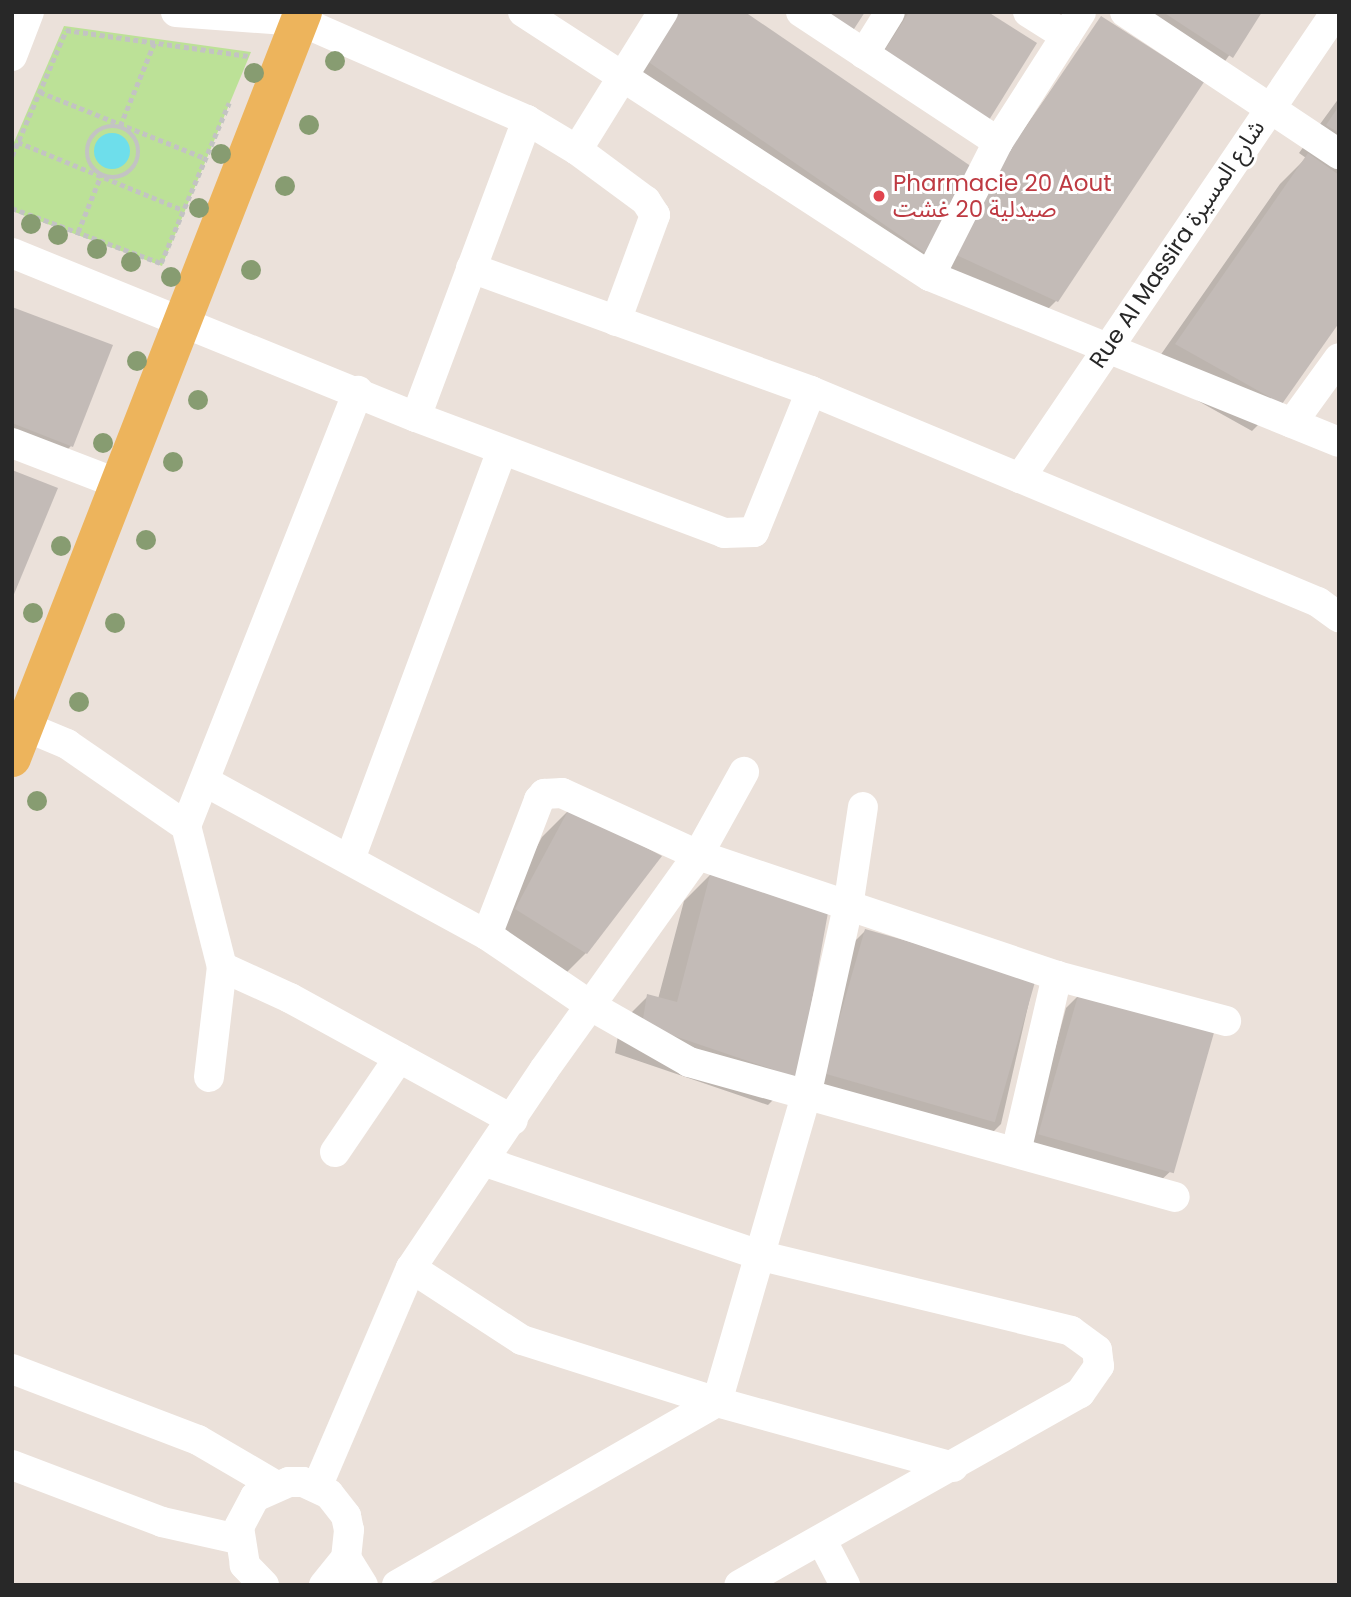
<!DOCTYPE html>
<meta charset="utf-8">
<style>
body{margin:0}
#map{position:relative;width:1351px;height:1597px;overflow:hidden;background:#ebe1da;font-family:Poppins,"Noto Sans Arabic",sans-serif}
div>[style]{position:absolute}
[style*='--x']{left:calc(var(--x)*1px);top:calc(var(--y)*1px);width:calc(var(--w)*1px);rotate:calc(var(--a)*1deg)}
.green>*{inset:0;background:#bce197}
.water>*{inset:0;background:#6edeeb}
.round{border-radius:50%}
.shadow>*{inset:0;background:#0003}
.building>*{inset:0;background:#c3bbb7;transform-origin:0 0}
.path>*{height:4.5px;margin-top:-2.25px;transform-origin:0;background:repeating-linear-gradient(90deg,#c3c3c3 0 5px,transparent 0 8.5px)}
.path>.ring{margin:-2.25px;padding:0;box-sizing:content-box;background:none;border:4.5px solid #c3c3c3;border-radius:50%}
.street>*{height:30px;margin:-15px;padding:0 15px;transform-origin:15px;border-radius:15px;background:#fff}
.primary>*{height:38px;margin:-19px;padding:0 19px;transform-origin:19px;border-radius:19px;background:#edb45c}
.trees>*{width:20px;height:20px;margin:-10px;border-radius:50%;background:#879c71}
.dots>*{width:19px;height:19px;translate:-50% -50%;box-sizing:border-box;border:4px solid #fff;border-radius:50%}
span{translate:-50% -50%;white-space:nowrap;text-align:center;line-height:1.15;-webkit-text-stroke:6px #fff;paint-order:stroke}
.health-label{font-size:23px;color:#be3a42}
.left{translate:0 -50%;text-align:left}
.street-label{font-size:23px;color:#282828}
.frame{position:absolute;inset:0;border:14px solid #282828;pointer-events:none}
</style>
<div id="map">
<div class="green">
<i style="clip-path:polygon(64px 26px,251px 52px,162px 266px,12px 211px,12px 147px)"></i>
</div>
<div class="water">
<i class="round" style="left:94px;top:133px;width:36px;height:36px"></i>
</div>
<div class="shadow">
<i style="clip-path:polygon(676px 12px,742px 12px,929px 256px,916px 270px,635px 76px)"></i>
<i style="clip-path:polygon(905px 12px,984px 12px,870px 68px)"></i>
<i style="clip-path:polygon(1127px 12px,1260px 12px,1218px 71px)"></i>
<i style="clip-path:polygon(1102px 19px,1056px 301px,1042px 315px,939px 267px,967px 209px)"></i>
<i style="clip-path:polygon(1339px 98px,1339px 320px,1280px 403px,1252px 431px,1148px 373px,1280px 184px,1306px 158px,1299px 153px)"></i>
<i style="clip-path:polygon(12px 309px,71px 446px,57px 460px,12px 443px)"></i>
<i style="clip-path:polygon(570px 809px,586px 953px,558px 981px,488px 938px,542px 837px)"></i>
<i style="clip-path:polygon(712px 873px,796px 1077px,768px 1105px,615px 1053px,620px 1024px,648px 996px,658px 999px,684px 901px)"></i>
<i style="clip-path:polygon(865px 931px,1034px 980px,1001px 1124px,973px 1152px,805px 1103px,837px 959px)"></i>
<i style="clip-path:polygon(1080px 994px,1173px 1169px,1158px 1183px,1028px 1149px,1066px 1008px)"></i>
</div>
<div class="building">
<i style="clip-path:polygon(680px 12px,745px 12px,975px 169px,931px 257px,647px 61px)"></i>
<i style="clip-path:polygon(822px 12px,865px 12px,852px 32px)"></i>
<i style="clip-path:polygon(909px 12px,988px 12px,1037px 43px,989px 120px,883px 53px)"></i>
<i style="clip-path:polygon(1163px 12px,1262px 12px,1233px 58px)"></i>
<i style="clip-path:polygon(1101px 16px,1204px 82px,1058px 302px,952px 253px,981px 193px)"></i>
<i style="clip-path:polygon(1339px 106px,1339px 133px,1326px 125px)"></i>
<i style="clip-path:polygon(1308px 153px,1339px 175px,1339px 323px,1282px 404px,1175px 344px)"></i>
<i style="clip-path:polygon(12px 307px,113px 345px,73px 447px,12px 423px)"></i>
<i style="clip-path:polygon(12px 470px,58px 488px,12px 599px)"></i>
<i style="clip-path:polygon(570px 807px,662px 856px,587px 954px,515px 909px)"></i>
<i style="clip-path:polygon(711px 871px,829px 907px,798px 1078px,642px 1025px,647px 994px,677px 1002px)"></i>
<i style="left:865px;top:929px;width:178px;height:150px;rotate:16deg"></i>
<i style="left:1079px;top:992px;width:141px;height:148px;rotate:16deg"></i>
</div>
<div class="path">
<i style="--x:40;--y:92;--w:178;--a:21.8"></i>
<i class="ring" style="left:87px;top:126px;width:47.5px;height:47.5px"></i>
<i style="--x:120;--y:126;--w:92;--a:-67.6"></i>
<i style="--x:18;--y:142;--w:178;--a:22.4"></i>
<i style="--x:12;--y:156;--w:137;--a:-66.8"></i>
<i style="--x:66;--y:30;--w:184;--a:8.1"></i>
<i style="--x:12;--y:208;--w:159;--a:20.3"></i>
<i style="--x:161;--y:263;--w:174;--a:-67"></i>
<i style="--x:78;--y:232;--w:61;--a:-68"></i>
</div>
<div class="street">
<i style="--x:176;--y:12;--w:124;--a:4.2"></i>
<i style="--x:300;--y:21;--w:248;--a:23.6"></i>
<i style="--x:527;--y:120;--w:58;--a:31"></i>
<i style="--x:523;--y:12;--w:485;--a:33"></i>
<i style="--x:930;--y:276;--w:441;--a:22.1"></i>
<i style="--x:801;--y:12;--w:236;--a:33.4"></i>
<i style="--x:1028;--y:12;--w:45;--a:32.3"></i>
<i style="--x:1125;--y:12;--w:257;--a:33.6"></i>
<i style="--x:864;--y:54;--w:49;--a:-58.2"></i>
<i style="--x:12;--y:56;--w:47;--a:-68.9"></i>
<i style="--x:12;--y:253;--w:436;--a:22.1"></i>
<i style="--x:416;--y:417;--w:329;--a:20.6"></i>
<i style="--x:724;--y:533;--w:30;--a:-2"></i>
<i style="--x:754;--y:532;--w:152;--a:-68"></i>
<i style="--x:471;--y:268;--w:362;--a:19.9"></i>
<i style="--x:811;--y:391;--w:549;--a:22.6"></i>
<i style="--x:1318;--y:602;--w:26;--a:36"></i>
<i style="--x:930;--y:276;--w:150;--a:-63.1"></i>
<i style="--x:998;--y:142;--w:154;--a:-57.4"></i>
<i style="--x:616;--y:321;--w:113;--a:-69.8"></i>
<i style="--x:655;--y:215;--w:17;--a:-123"></i>
<i style="--x:646;--y:201;--w:86;--a:-143.5"></i>
<i style="--x:577;--y:150;--w:163;--a:-58.1"></i>
<i style="--x:416;--y:417;--w:317;--a:-69.5"></i>
<i style="--x:1292;--y:423;--w:80;--a:-54.1"></i>
<i style="--x:12;--y:443;--w:115;--a:21"></i>
<i style="--x:1020;--y:478;--w:563;--a:-55.86"></i>
<i style="--x:12;--y:721;--w:60;--a:22.7"></i>
<i style="--x:67;--y:744;--w:145;--a:34.6"></i>
<i style="--x:206;--y:782;--w:320;--a:28.6"></i>
<i style="--x:487;--y:935;--w:126;--a:34.3"></i>
<i style="--x:591;--y:1006;--w:113;--a:29.7"></i>
<i style="--x:689;--y:1062;--w:504;--a:15.52"></i>
<i style="--x:350;--y:859;--w:436;--a:-69.6"></i>
<i style="--x:487;--y:935;--w:145;--a:-68.9"></i>
<i style="--x:539;--y:800;--w:8;--a:-50"></i>
<i style="--x:544;--y:794;--w:18;--a:-3"></i>
<i style="--x:562;--y:793;--w:149;--a:24.5"></i>
<i style="--x:698;--y:855;--w:379;--a:18.6"></i>
<i style="--x:1057;--y:976;--w:175;--a:14.9"></i>
<i style="--x:222;--y:967;--w:75;--a:24.5"></i>
<i style="--x:290;--y:998;--w:254;--a:28.7"></i>
<i style="--x:209;--y:1077;--w:111;--a:-83.3"></i>
<i style="--x:222;--y:967;--w:146;--a:-104.3"></i>
<i style="--x:186;--y:826;--w:468;--a:-68.4"></i>
<i style="--x:335;--y:1152;--w:114;--a:-55.8"></i>
<i style="--x:1016;--y:1152;--w:181;--a:-76.9"></i>
<i style="--x:486;--y:1162;--w:292;--a:18.8"></i>
<i style="--x:762;--y:1256;--w:318;--a:13.6"></i>
<i style="--x:1071;--y:1331;--w:32;--a:36"></i>
<i style="--x:1097;--y:1350;--w:16;--a:83"></i>
<i style="--x:1099;--y:1366;--w:33;--a:125"></i>
<i style="--x:1080;--y:1393;--w:391;--a:150.6"></i>
<i style="--x:411;--y:1268;--w:132;--a:33"></i>
<i style="--x:522;--y:1340;--w:205;--a:17.6"></i>
<i style="--x:717;--y:1402;--w:245;--a:15.4"></i>
<i style="--x:12;--y:1369;--w:199;--a:20.9"></i>
<i style="--x:198;--y:1440;--w:89;--a:30.3"></i>
<i style="--x:12;--y:1465;--w:160;--a:20.8"></i>
<i style="--x:162;--y:1522;--w:78;--a:12.6"></i>
<i style="--x:317;--y:1487;--w:238;--a:-66.8"></i>
<i style="--x:411;--y:1268;--w:239;--a:-56.1"></i>
<i style="--x:544;--y:1070;--w:264;--a:-54.4"></i>
<i style="--x:698;--y:855;--w:95;--a:-61"></i>
<i style="--x:822;--y:1541;--w:50;--a:62.4"></i>
<i style="--x:346;--y:1558;--w:32;--a:58"></i>
<i style="--x:264;--y:1585;--w:28;--a:-134"></i>
<i style="--x:245;--y:1565;--w:38;--a:-99"></i>
<i style="--x:239;--y:1527;--w:34;--a:-62"></i>
<i style="--x:255;--y:1497;--w:37;--a:-24"></i>
<i style="--x:289;--y:1482;--w:14;--a:0"></i>
<i style="--x:303;--y:1482;--w:29;--a:25"></i>
<i style="--x:329;--y:1494;--w:28;--a:52"></i>
<i style="--x:346;--y:1516;--w:14;--a:78"></i>
<i style="--x:349;--y:1530;--w:28;--a:96"></i>
<i style="--x:346;--y:1558;--w:35;--a:129"></i>
<i style="--x:397;--y:1585;--w:369;--a:-29.8"></i>
<i style="--x:717;--y:1402;--w:319;--a:-73.8"></i>
<i style="--x:806;--y:1096;--w:194;--a:-77.5"></i>
<i style="--x:848;--y:907;--w:101;--a:-81.5"></i>
</div>
<div class="primary">
<i style="--x:12;--y:758;--w:801;--a:-68.69"></i>
</div>
<div class="trees">
<i style="left:335px;top:61px"></i>
<i style="left:254px;top:73px"></i>
<i style="left:309px;top:125px"></i>
<i style="left:221px;top:154px"></i>
<i style="left:285px;top:186px"></i>
<i style="left:199px;top:208px"></i>
<i style="left:31px;top:224px"></i>
<i style="left:58px;top:235px"></i>
<i style="left:97px;top:249px"></i>
<i style="left:131px;top:262px"></i>
<i style="left:251px;top:270px"></i>
<i style="left:171px;top:277px"></i>
<i style="left:137px;top:361px"></i>
<i style="left:198px;top:400px"></i>
<i style="left:103px;top:443px"></i>
<i style="left:173px;top:462px"></i>
<i style="left:146px;top:540px"></i>
<i style="left:61px;top:546px"></i>
<i style="left:33px;top:613px"></i>
<i style="left:115px;top:623px"></i>
<i style="left:79px;top:702px"></i>
<i style="left:37px;top:801px"></i>
</div>
<div class="dots">
<i style="left:879px;top:196px;background:#e0444e"></i>
</div>
<div class="health-label">
<span class="left" style="left:893px;top:196px">Pharmacie 20 Aout<br>صيدلية 20 غشت</span>
</div>
<div class="street-label">
<span style="left:1177px;top:244px;rotate:-56deg">Rue Al Massira شارع المسيرة</span>
</div>
<div class="frame"></div>
</div>
